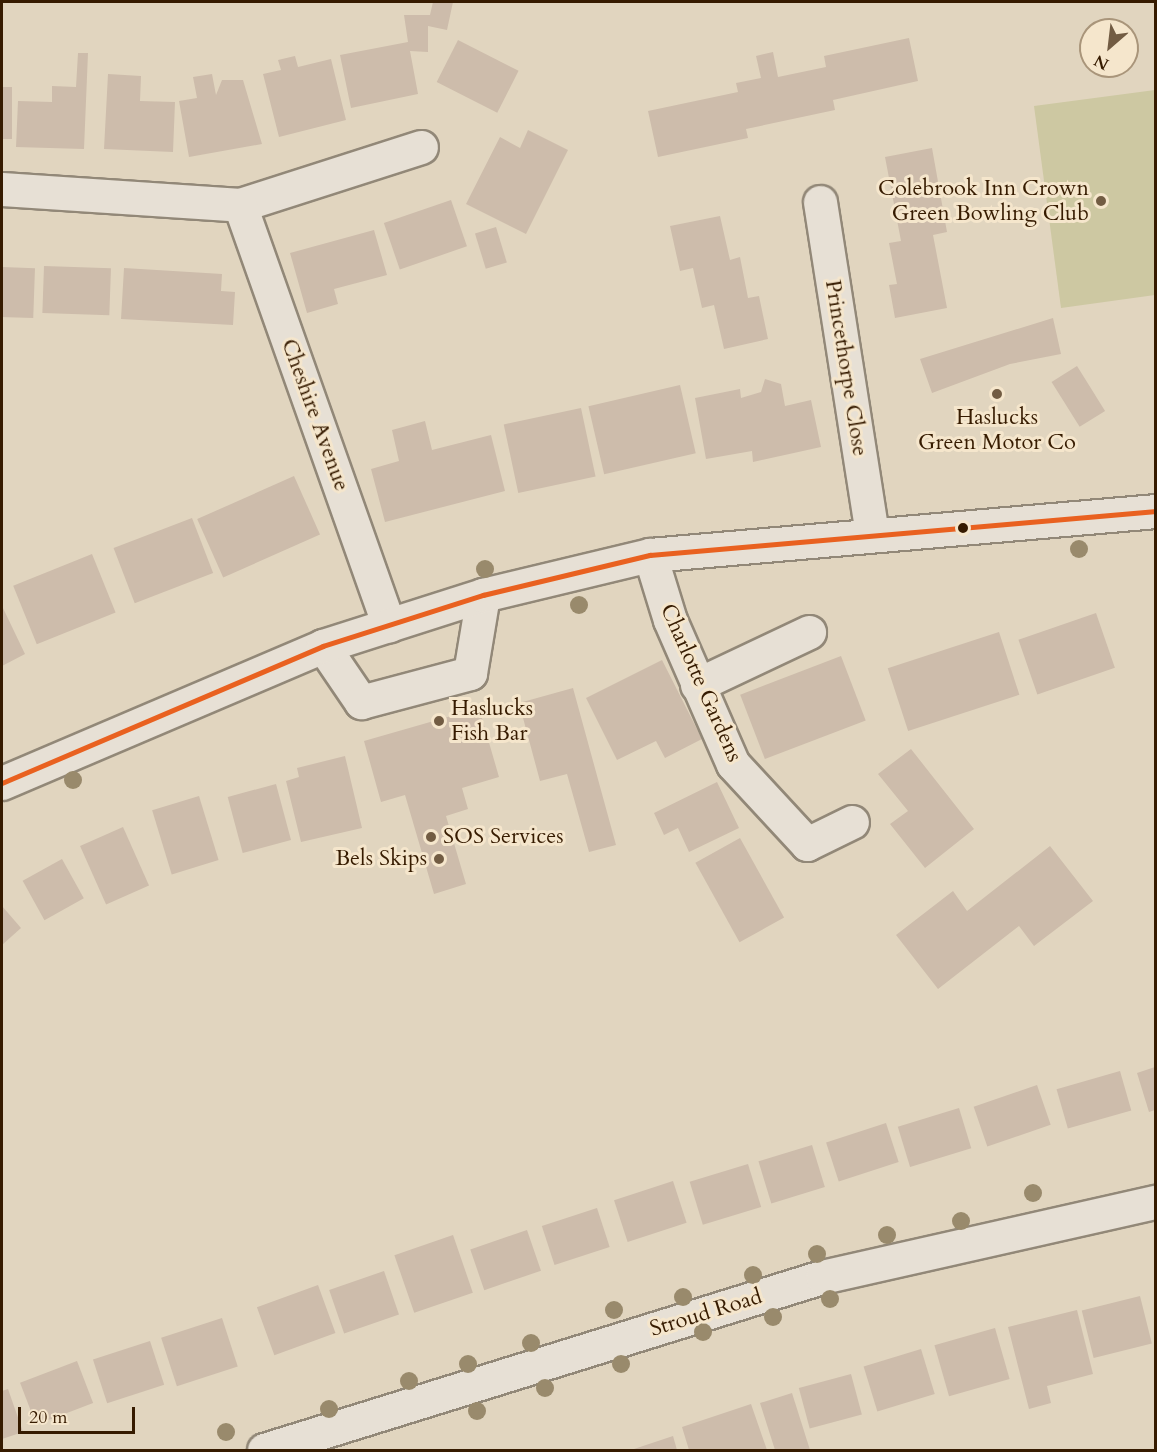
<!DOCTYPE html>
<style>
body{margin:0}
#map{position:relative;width:1157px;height:1452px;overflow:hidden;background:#e1d5bf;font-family:Cardo,serif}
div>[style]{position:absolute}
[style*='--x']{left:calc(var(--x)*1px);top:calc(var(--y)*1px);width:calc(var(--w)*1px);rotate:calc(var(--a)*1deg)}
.green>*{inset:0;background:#cdc8a2}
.building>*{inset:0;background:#cdbcab;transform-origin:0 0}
.roads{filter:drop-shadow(2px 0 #928878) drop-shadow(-2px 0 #928878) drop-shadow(0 2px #928878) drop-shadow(0 -2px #928878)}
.minor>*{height:33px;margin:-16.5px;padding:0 16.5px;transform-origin:16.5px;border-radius:16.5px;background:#e7e0d5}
.bus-1>*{height:4.5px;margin:-2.25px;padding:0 2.25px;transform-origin:2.25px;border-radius:2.25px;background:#e96120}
.trees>*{width:18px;height:18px;margin:-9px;border-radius:50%;background:#998a6c}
.dots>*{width:16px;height:16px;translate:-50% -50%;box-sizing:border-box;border:3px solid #f5e6cc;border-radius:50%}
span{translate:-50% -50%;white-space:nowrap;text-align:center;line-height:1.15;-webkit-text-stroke:6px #f5e6cc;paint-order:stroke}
.poi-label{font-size:22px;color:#361b00}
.right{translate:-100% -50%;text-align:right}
.left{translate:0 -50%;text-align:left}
.street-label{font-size:22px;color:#361b00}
.frame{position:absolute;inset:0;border:3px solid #361b00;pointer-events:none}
.north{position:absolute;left:1079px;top:18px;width:60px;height:60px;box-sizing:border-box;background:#f5e6cc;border:2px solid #a9957a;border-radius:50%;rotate:208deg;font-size:16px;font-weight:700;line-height:24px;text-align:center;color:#361b00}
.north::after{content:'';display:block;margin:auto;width:21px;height:27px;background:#725c43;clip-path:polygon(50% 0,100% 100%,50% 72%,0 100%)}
.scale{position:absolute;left:18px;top:1407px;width:117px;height:27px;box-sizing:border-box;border:3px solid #361b00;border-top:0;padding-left:8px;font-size:18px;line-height:21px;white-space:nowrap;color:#361b00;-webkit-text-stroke:4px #f5e6cc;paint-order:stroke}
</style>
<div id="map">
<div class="green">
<i style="clip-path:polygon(1155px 90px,1155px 295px,1061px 308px,1034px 106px)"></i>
</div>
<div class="building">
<i style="clip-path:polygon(433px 2px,453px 2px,447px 30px,428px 26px,428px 52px,410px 51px,418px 94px,351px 108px,340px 55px,408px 42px,404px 15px,430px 15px)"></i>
<i style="clip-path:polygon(909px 38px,918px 81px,833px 100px,835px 110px,746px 129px,748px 138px,658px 157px,648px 111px,738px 92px,736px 83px,761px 78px,756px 56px,773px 52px,778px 77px,826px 67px,824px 56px)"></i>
<i style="left:458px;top:40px;width:68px;height:47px;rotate:27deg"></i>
<i style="clip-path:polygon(78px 53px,88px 53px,84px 149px,16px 147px,18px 101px,52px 102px,52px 86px,76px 87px)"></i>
<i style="clip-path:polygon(295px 56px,298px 67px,331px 59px,346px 120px,279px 137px,263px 74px,281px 70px,278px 60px)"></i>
<i style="clip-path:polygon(108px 74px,141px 76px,140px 101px,175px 102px,173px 152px,104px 149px)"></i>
<i style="clip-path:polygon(212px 74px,216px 95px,222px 80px,243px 80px,262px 144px,189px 157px,179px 101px,197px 98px,193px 77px)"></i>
<i style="left:2px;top:87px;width:10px;height:52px"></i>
<i style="clip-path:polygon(528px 130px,568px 150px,526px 234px,466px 204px,500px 137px,520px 148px)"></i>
<i style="clip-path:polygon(932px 148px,947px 232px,933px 235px,947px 308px,895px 318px,889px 285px,897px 284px,889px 243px,901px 241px,885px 157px)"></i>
<i style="left:451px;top:200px;width:49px;height:71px;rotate:71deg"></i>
<i style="clip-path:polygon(720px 216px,730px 260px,740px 257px,748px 298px,759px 296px,768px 339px,724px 349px,714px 305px,702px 308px,693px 268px,680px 271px,670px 226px)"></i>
<i style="left:496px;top:227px;width:37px;height:22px;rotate:73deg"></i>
<i style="clip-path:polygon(374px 230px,387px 275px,334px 289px,338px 304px,307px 313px,290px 253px)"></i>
<i style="left:44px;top:266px;width:67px;height:47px;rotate:2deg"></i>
<i style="left:2px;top:267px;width:33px;height:50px;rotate:2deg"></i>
<i style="clip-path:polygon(124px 268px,222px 274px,221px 291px,235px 292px,233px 325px,121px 319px)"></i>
<i style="clip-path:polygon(1053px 318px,1061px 354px,1010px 364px,932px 393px,920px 359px)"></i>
<i style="left:1077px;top:366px;width:53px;height:30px;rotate:58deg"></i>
<i style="clip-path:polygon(765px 379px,781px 384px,785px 406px,811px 400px,821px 447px,753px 462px,752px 451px,706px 459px,695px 398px,740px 389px,741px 398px,761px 392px)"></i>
<i style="left:680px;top:385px;width:70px;height:94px;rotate:77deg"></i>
<i style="left:581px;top:408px;width:70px;height:79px;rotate:78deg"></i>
<i style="clip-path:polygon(425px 421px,432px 450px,491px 435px,505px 491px,385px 522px,371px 469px,399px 461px,392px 430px)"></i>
<i style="left:294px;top:476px;width:64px;height:106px;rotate:66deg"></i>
<i style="left:192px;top:518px;width:59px;height:84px;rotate:69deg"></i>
<i style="left:92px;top:554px;width:63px;height:85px;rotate:68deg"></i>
<i style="clip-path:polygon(2px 606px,25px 654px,2px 666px)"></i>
<i style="left:1096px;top:613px;width:58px;height:82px;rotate:71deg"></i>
<i style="left:999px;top:632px;width:66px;height:117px;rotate:72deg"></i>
<i style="left:841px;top:656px;width:69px;height:108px;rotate:69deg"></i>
<i style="clip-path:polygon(662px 660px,702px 739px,665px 758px,656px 741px,617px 760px,586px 698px)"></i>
<i style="clip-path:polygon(573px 688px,616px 845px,589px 852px,567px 774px,540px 781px,519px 703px)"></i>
<i style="clip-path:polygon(479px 708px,499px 777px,462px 788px,468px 809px,446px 816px,466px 884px,434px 894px,405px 795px,381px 802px,364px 741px)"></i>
<i style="clip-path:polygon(911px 749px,974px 829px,925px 868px,890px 824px,908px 811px,878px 774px)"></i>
<i style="clip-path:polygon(345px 756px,362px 828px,301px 842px,286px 781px,299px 777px,297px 768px)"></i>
<i style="clip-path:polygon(717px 782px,739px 828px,689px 852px,678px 828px,664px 835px,654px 813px)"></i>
<i style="left:276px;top:784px;width:58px;height:50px;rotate:75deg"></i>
<i style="left:199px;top:796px;width:67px;height:49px;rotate:73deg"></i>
<i style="left:123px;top:827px;width:64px;height:47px;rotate:66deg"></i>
<i style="left:740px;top:838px;width:91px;height:51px;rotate:61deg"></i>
<i style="clip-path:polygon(1050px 846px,1093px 901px,1034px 946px,1019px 926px,938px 989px,896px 935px,953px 891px,967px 911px)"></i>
<i style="left:62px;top:859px;width:45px;height:45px;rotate:61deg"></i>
<i style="clip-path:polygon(2px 906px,21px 928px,2px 945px)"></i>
<i style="clip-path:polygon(1155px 1067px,1155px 1110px,1149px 1112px,1137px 1073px)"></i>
<i style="left:1120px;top:1071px;width:41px;height:66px;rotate:74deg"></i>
<i style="left:1037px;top:1085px;width:42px;height:67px;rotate:71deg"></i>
<i style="left:959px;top:1108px;width:42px;height:64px;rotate:73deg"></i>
<i style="left:886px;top:1123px;width:41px;height:63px;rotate:72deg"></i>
<i style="left:812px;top:1145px;width:44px;height:56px;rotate:73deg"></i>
<i style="left:748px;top:1164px;width:45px;height:61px;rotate:73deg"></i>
<i style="left:673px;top:1181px;width:44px;height:62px;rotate:72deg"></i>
<i style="left:597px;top:1208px;width:41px;height:58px;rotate:72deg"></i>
<i style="left:527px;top:1230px;width:43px;height:60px;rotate:71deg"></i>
<i style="left:453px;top:1235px;width:61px;height:62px;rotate:71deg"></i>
<i style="left:384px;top:1271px;width:46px;height:58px;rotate:71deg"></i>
<i style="left:318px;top:1285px;width:51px;height:65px;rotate:70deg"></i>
<i style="left:1140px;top:1296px;width:49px;height:60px;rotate:76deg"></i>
<i style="clip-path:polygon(1077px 1310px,1093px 1374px,1047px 1386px,1051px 1403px,1029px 1409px,1008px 1327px)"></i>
<i style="left:222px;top:1318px;width:51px;height:64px;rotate:72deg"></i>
<i style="left:995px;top:1328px;width:53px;height:63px;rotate:74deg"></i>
<i style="left:150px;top:1341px;width:46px;height:60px;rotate:72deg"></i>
<i style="left:921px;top:1349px;width:47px;height:60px;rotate:73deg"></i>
<i style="left:77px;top:1361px;width:45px;height:61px;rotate:69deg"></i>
<i style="left:851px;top:1374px;width:42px;height:54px;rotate:75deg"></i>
<i style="clip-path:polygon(8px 1389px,23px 1432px,2px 1439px,2px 1391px)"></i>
<i style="clip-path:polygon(792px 1393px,810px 1450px,775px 1450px,760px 1403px)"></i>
<i style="clip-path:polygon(751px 1404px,767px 1450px,689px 1450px,682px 1427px)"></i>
<i style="clip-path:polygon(673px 1436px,677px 1450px,631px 1450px)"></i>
</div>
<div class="roads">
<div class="minor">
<i style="--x:2;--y:189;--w:239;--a:3.8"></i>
<i style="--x:240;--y:205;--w:190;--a:-17.8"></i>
<i style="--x:820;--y:202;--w:335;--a:81.1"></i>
<i style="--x:240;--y:205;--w:446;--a:70.5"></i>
<i style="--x:650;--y:555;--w:68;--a:72.9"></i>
<i style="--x:670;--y:620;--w:157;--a:66.4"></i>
<i style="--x:733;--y:764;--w:109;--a:47.2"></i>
<i style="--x:807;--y:844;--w:50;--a:-26.1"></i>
<i style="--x:323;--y:646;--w:68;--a:55.8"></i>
<i style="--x:361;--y:702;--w:113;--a:-14.9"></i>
<i style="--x:470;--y:673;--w:79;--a:-80.5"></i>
<i style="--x:697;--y:685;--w:124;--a:-25.3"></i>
<i style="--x:2;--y:783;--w:349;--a:-23.1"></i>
<i style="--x:323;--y:646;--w:168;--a:-17.7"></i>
<i style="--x:483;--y:595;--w:172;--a:-13.5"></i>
<i style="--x:650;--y:555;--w:508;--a:-4.97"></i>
<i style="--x:264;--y:1450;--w:584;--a:-17.23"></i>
<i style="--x:822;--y:1277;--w:342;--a:-12.7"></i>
</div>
</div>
<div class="bus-1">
<i style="--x:2;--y:783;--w:349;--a:-23.1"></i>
<i style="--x:323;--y:646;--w:168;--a:-17.7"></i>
<i style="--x:483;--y:595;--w:172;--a:-13.5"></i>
<i style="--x:650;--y:555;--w:508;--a:-4.97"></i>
</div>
<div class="trees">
<i style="left:1079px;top:549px"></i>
<i style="left:485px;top:569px"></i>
<i style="left:579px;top:605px"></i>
<i style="left:73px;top:780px"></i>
<i style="left:1033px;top:1193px"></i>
<i style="left:961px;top:1221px"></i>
<i style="left:887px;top:1235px"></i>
<i style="left:817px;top:1254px"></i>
<i style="left:753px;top:1275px"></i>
<i style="left:683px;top:1297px"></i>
<i style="left:830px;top:1299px"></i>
<i style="left:614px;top:1310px"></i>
<i style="left:773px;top:1317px"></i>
<i style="left:703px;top:1332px"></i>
<i style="left:531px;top:1343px"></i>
<i style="left:468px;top:1364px"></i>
<i style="left:621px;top:1364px"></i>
<i style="left:409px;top:1381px"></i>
<i style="left:545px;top:1388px"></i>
<i style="left:329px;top:1409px"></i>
<i style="left:477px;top:1411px"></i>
<i style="left:226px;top:1432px"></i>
</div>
<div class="dots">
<i style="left:1101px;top:201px;background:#725c43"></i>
<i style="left:997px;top:394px;background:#725c43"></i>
<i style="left:963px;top:528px;background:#361b00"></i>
<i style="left:439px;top:721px;background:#725c43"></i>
<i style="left:431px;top:837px;background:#725c43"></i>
<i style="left:439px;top:859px;background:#725c43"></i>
</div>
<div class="poi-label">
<span class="right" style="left:1089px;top:201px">Colebrook Inn Crown<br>Green Bowling Club</span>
<span style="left:997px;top:430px">Haslucks<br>Green Motor Co</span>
<span class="left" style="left:451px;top:721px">Haslucks<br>Fish Bar</span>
<span class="left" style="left:443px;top:837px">SOS Services</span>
<span class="right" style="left:427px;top:859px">Bels Skips</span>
</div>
<div class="street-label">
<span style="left:846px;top:368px;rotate:81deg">Princethorpe Close</span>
<span style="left:315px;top:415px;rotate:70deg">Cheshire Avenue</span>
<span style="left:701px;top:683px;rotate:66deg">Charlotte Gardens</span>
<span style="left:706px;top:1313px;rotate:-17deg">Stroud Road</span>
</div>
<div class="frame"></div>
<div class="north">N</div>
<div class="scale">20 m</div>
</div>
